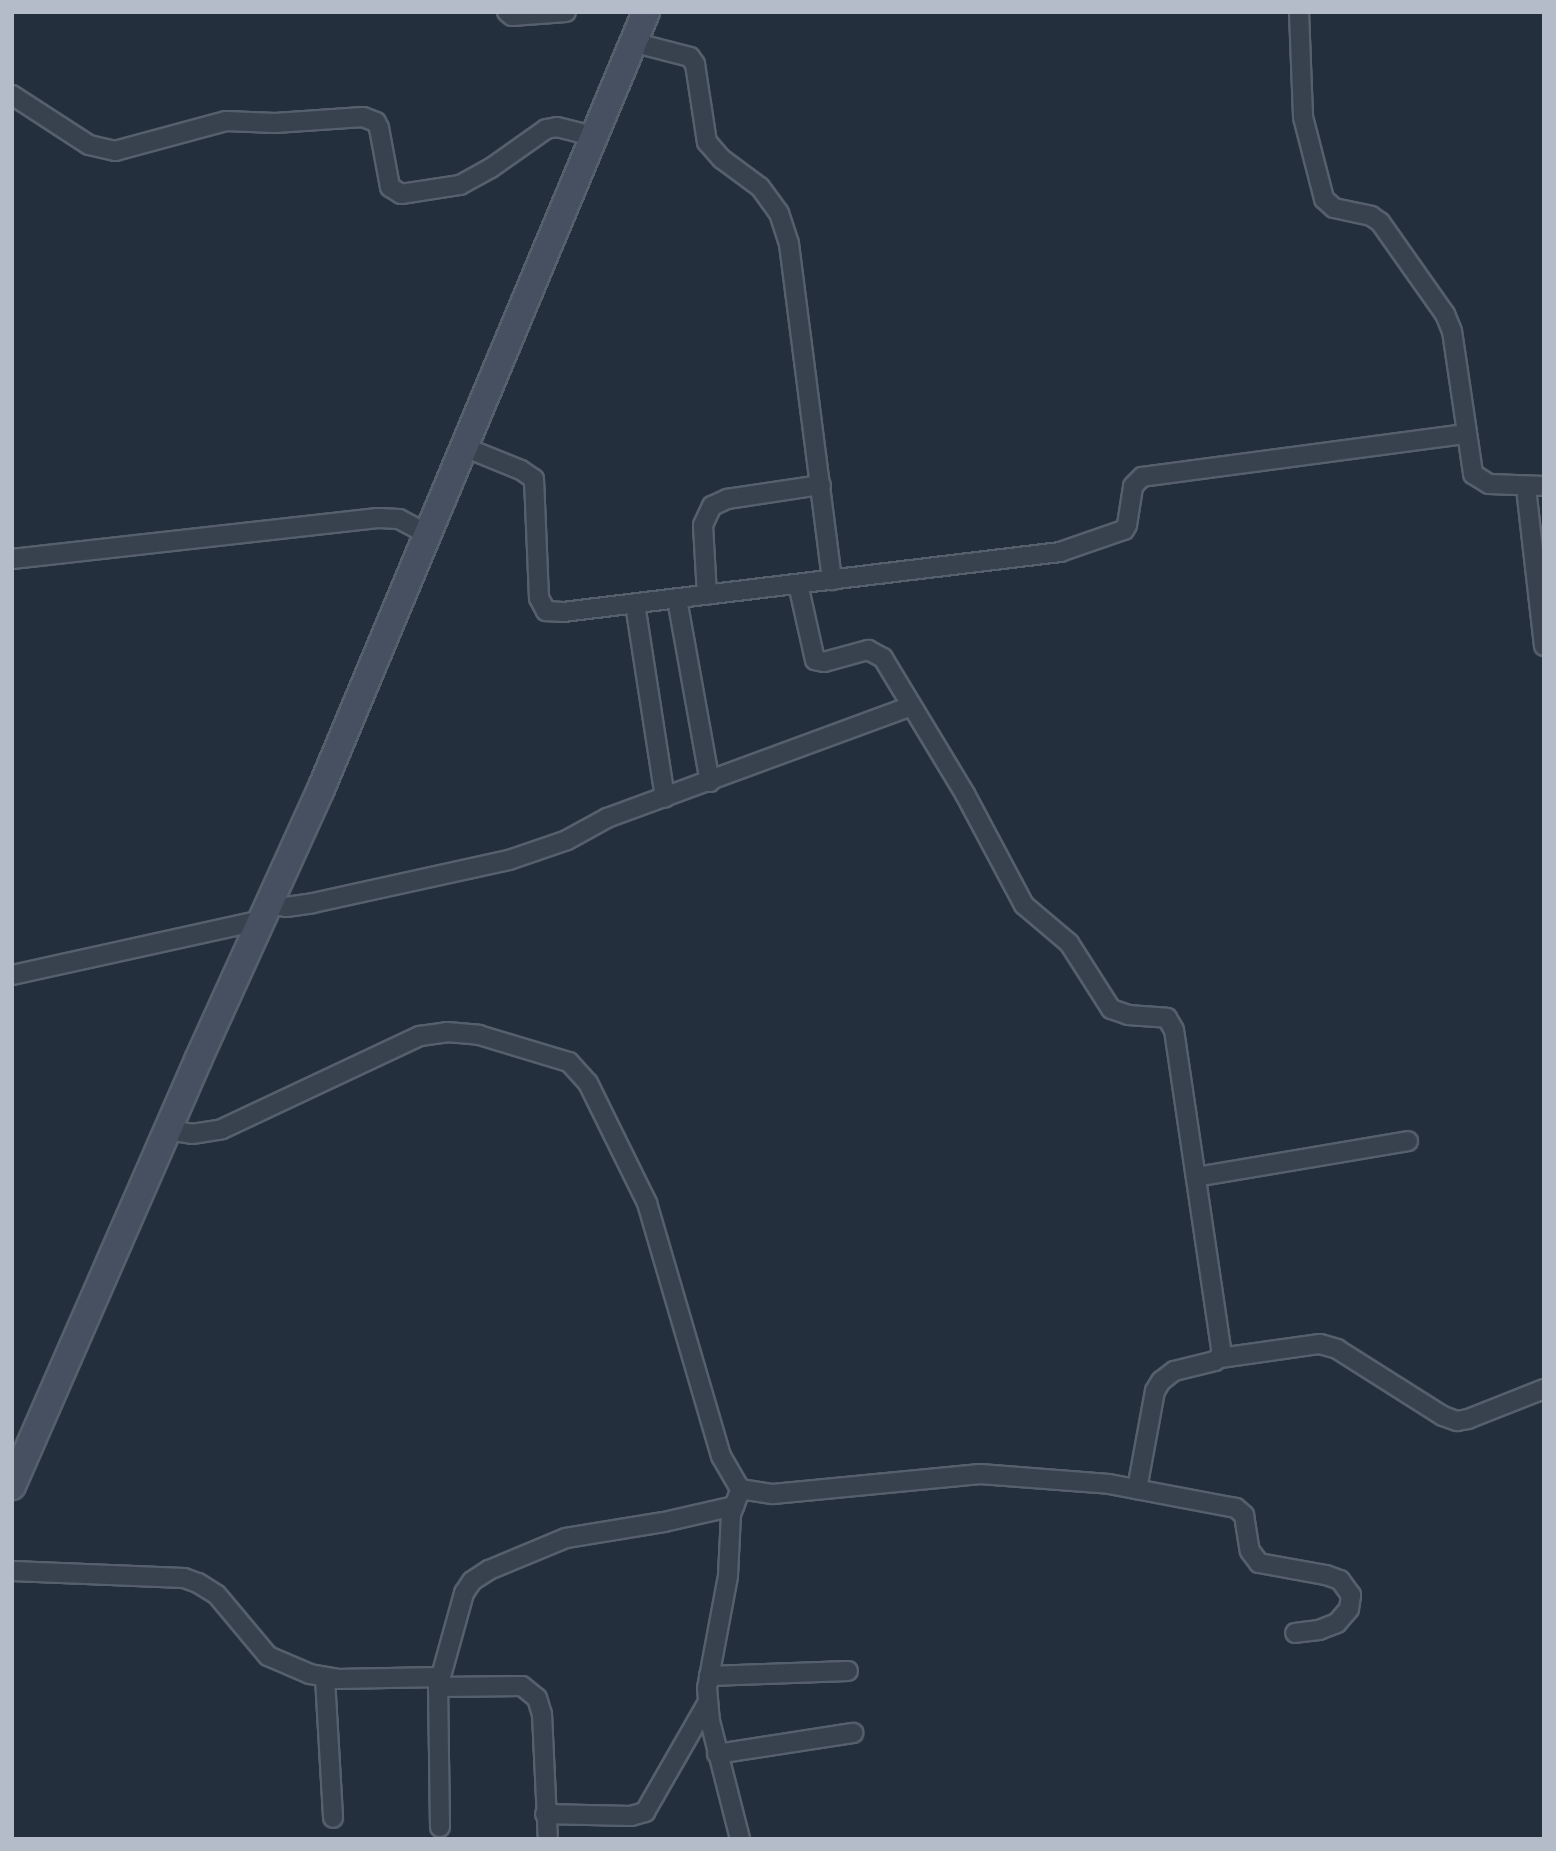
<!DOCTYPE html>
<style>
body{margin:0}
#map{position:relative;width:1556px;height:1851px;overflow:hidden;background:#242f3e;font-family:"Roboto Condensed",sans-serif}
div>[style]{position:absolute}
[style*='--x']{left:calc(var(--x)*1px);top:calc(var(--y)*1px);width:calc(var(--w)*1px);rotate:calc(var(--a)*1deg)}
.roads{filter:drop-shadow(2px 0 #565f6c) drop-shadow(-2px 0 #565f6c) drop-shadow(0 2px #565f6c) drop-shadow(0 -2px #565f6c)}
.street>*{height:18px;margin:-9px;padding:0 9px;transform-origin:9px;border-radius:9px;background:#38414e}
.secondary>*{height:26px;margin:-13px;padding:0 13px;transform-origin:13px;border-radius:13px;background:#465061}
span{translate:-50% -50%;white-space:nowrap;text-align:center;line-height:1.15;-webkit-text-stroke:5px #1d2633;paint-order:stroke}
.frame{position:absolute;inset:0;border:14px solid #b4bcc9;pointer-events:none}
</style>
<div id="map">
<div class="roads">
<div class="street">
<i style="--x:507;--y:12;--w:6;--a:39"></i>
<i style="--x:512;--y:16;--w:54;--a:-4.2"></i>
<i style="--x:1299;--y:12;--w:105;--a:87.8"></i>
<i style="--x:1303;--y:117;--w:85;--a:75.6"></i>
<i style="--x:1324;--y:199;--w:13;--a:42"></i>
<i style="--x:1334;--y:208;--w:38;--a:12"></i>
<i style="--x:1371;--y:216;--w:11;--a:34"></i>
<i style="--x:1380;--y:222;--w:113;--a:54.8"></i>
<i style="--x:1445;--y:314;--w:18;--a:68"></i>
<i style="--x:1452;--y:331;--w:145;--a:81.6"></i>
<i style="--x:1473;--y:474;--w:19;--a:32"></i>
<i style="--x:1489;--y:484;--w:55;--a:2.1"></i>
<i style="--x:632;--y:42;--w:60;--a:14.5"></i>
<i style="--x:690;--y:57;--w:9;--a:54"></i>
<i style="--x:695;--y:64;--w:79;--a:81.3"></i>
<i style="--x:707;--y:142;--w:23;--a:49"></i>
<i style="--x:722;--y:159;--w:47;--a:36.4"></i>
<i style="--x:760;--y:187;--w:32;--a:54"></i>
<i style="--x:779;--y:213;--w:33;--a:72"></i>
<i style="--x:789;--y:244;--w:339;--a:82.7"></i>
<i style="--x:12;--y:95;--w:92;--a:33"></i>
<i style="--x:89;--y:145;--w:27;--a:13"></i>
<i style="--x:115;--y:151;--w:115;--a:-15.1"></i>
<i style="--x:226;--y:121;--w:49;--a:2.3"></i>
<i style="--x:275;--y:123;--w:88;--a:-3.9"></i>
<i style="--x:363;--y:117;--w:14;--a:21"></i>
<i style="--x:376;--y:122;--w:7;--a:63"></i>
<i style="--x:379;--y:128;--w:60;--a:79.4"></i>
<i style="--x:390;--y:187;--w:13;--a:32"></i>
<i style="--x:401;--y:194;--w:60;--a:-8.7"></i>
<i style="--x:460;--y:185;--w:35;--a:-29"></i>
<i style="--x:491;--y:168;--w:67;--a:-35.3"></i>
<i style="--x:546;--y:129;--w:11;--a:-10"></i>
<i style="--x:557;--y:127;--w:38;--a:14"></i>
<i style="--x:464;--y:447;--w:61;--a:22"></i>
<i style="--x:521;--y:470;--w:16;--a:35"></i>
<i style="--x:534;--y:479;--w:119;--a:87.6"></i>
<i style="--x:539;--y:598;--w:15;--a:62"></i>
<i style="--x:546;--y:611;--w:17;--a:3"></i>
<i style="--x:563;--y:612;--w:501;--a:-6.88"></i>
<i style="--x:1060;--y:552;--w:68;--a:-19"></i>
<i style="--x:1124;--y:530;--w:6;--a:-59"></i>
<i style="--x:1127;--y:525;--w:39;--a:-81"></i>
<i style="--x:1133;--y:486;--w:13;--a:-45"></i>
<i style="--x:1142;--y:477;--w:327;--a:-7.6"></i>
<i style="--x:1526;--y:488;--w:159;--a:83.5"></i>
<i style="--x:12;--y:559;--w:368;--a:-6.4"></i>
<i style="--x:378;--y:518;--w:21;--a:3"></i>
<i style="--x:399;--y:519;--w:32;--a:28"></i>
<i style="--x:798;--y:584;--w:78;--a:77.4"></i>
<i style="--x:815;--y:660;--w:9;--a:13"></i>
<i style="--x:824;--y:662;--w:46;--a:-15.3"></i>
<i style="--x:868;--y:650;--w:17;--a:28"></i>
<i style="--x:883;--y:658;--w:159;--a:58.9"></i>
<i style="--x:965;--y:794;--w:126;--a:62"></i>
<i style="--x:1024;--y:905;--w:59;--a:40.2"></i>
<i style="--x:1069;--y:943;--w:78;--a:57.5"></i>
<i style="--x:1111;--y:1009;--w:18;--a:19"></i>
<i style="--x:1128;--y:1015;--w:39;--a:4"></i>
<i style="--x:1167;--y:1018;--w:14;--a:60"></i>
<i style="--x:1174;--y:1030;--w:328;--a:81.6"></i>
<i style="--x:1222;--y:1354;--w:10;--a:135"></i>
<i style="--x:1215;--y:1361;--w:42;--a:166.3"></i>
<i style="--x:1174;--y:1371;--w:16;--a:142"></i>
<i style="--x:1161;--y:1381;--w:12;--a:121"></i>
<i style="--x:1155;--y:1391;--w:100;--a:100.4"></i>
<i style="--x:707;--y:595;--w:70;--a:-93.3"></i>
<i style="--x:703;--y:525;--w:21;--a:-65"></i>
<i style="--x:712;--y:506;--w:17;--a:-25"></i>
<i style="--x:727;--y:499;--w:95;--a:-8.5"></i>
<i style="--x:677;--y:599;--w:186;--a:79.8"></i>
<i style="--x:635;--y:604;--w:196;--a:81.2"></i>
<i style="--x:271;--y:904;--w:15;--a:11"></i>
<i style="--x:286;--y:907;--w:27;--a:-8"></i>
<i style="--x:313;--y:903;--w:201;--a:-12.4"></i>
<i style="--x:509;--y:860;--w:61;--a:-19"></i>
<i style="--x:567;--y:840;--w:46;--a:-28.8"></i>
<i style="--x:607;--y:818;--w:324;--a:-20.2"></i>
<i style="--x:12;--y:975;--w:257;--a:-12.4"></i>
<i style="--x:168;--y:1130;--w:24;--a:9"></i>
<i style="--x:192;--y:1134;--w:30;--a:-9"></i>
<i style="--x:222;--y:1129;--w:219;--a:-25.2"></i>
<i style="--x:420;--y:1036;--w:27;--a:-8"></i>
<i style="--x:447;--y:1032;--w:32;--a:5"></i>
<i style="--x:479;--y:1035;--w:94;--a:16.7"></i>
<i style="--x:569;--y:1062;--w:28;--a:48"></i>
<i style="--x:588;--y:1083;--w:134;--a:63.8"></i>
<i style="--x:647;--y:1203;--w:264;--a:73.7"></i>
<i style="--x:721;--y:1456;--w:38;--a:60"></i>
<i style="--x:740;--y:1489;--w:33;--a:9"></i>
<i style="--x:773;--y:1494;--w:208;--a:-5.5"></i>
<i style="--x:980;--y:1474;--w:129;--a:4.4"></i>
<i style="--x:1109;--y:1484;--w:129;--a:10.7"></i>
<i style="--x:1236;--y:1508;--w:11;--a:41"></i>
<i style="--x:1244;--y:1515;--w:36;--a:81"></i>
<i style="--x:1250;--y:1551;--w:15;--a:53"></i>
<i style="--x:1259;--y:1563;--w:68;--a:10.2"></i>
<i style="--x:1326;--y:1575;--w:15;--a:20"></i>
<i style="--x:1340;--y:1580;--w:19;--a:54"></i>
<i style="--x:1351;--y:1595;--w:14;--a:98"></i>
<i style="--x:1349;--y:1609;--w:18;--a:131"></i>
<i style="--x:1337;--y:1623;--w:19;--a:159"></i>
<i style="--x:1319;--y:1630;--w:24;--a:173"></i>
<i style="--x:1196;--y:1177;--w:215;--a:-9.6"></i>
<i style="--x:1220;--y:1358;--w:101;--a:-8"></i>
<i style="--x:1320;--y:1344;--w:18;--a:16"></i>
<i style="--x:1337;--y:1349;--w:125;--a:32.3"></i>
<i style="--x:1443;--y:1416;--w:15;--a:20"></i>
<i style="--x:1457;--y:1421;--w:11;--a:-10"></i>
<i style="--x:1468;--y:1419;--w:82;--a:-21.5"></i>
<i style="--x:738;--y:1496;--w:19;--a:111"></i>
<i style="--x:731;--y:1514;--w:62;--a:92.8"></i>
<i style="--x:728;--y:1576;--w:114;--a:100.6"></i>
<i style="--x:707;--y:1688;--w:33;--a:85"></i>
<i style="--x:710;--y:1721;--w:122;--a:75.7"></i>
<i style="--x:12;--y:1571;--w:172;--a:2.3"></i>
<i style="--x:184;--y:1578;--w:15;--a:20"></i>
<i style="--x:198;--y:1583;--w:22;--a:32"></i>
<i style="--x:217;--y:1595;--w:80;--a:50.1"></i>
<i style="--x:268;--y:1656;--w:46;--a:23.2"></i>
<i style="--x:310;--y:1674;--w:27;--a:10"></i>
<i style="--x:337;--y:1679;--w:103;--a:-1.1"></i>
<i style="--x:709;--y:1676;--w:139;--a:-2.1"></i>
<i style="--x:325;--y:1678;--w:140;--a:86.7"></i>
<i style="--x:438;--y:1687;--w:84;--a:-0.7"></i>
<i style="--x:522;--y:1686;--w:19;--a:39"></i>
<i style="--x:537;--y:1698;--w:17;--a:73"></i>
<i style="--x:542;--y:1714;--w:125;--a:87.3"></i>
<i style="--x:717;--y:1754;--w:138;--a:-8.8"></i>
<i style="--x:545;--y:1814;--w:86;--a:1.3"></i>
<i style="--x:631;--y:1816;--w:15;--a:-16"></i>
<i style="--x:645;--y:1812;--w:127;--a:-60.2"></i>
<i style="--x:440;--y:1827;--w:140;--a:-90.8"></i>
<i style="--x:438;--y:1687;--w:98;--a:-74.5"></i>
<i style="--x:464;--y:1593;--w:14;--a:-56"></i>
<i style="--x:472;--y:1581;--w:20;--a:-33"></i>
<i style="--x:489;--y:1570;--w:83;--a:-22.6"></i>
<i style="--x:566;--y:1538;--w:99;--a:-9.3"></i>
<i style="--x:664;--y:1522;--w:72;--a:-12.9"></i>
</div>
<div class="secondary">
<i style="--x:12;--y:1486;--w:465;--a:-66.4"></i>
<i style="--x:198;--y:1060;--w:298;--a:-65.6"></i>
<i style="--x:321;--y:789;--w:842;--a:-67.3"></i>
</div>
</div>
<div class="frame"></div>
</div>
